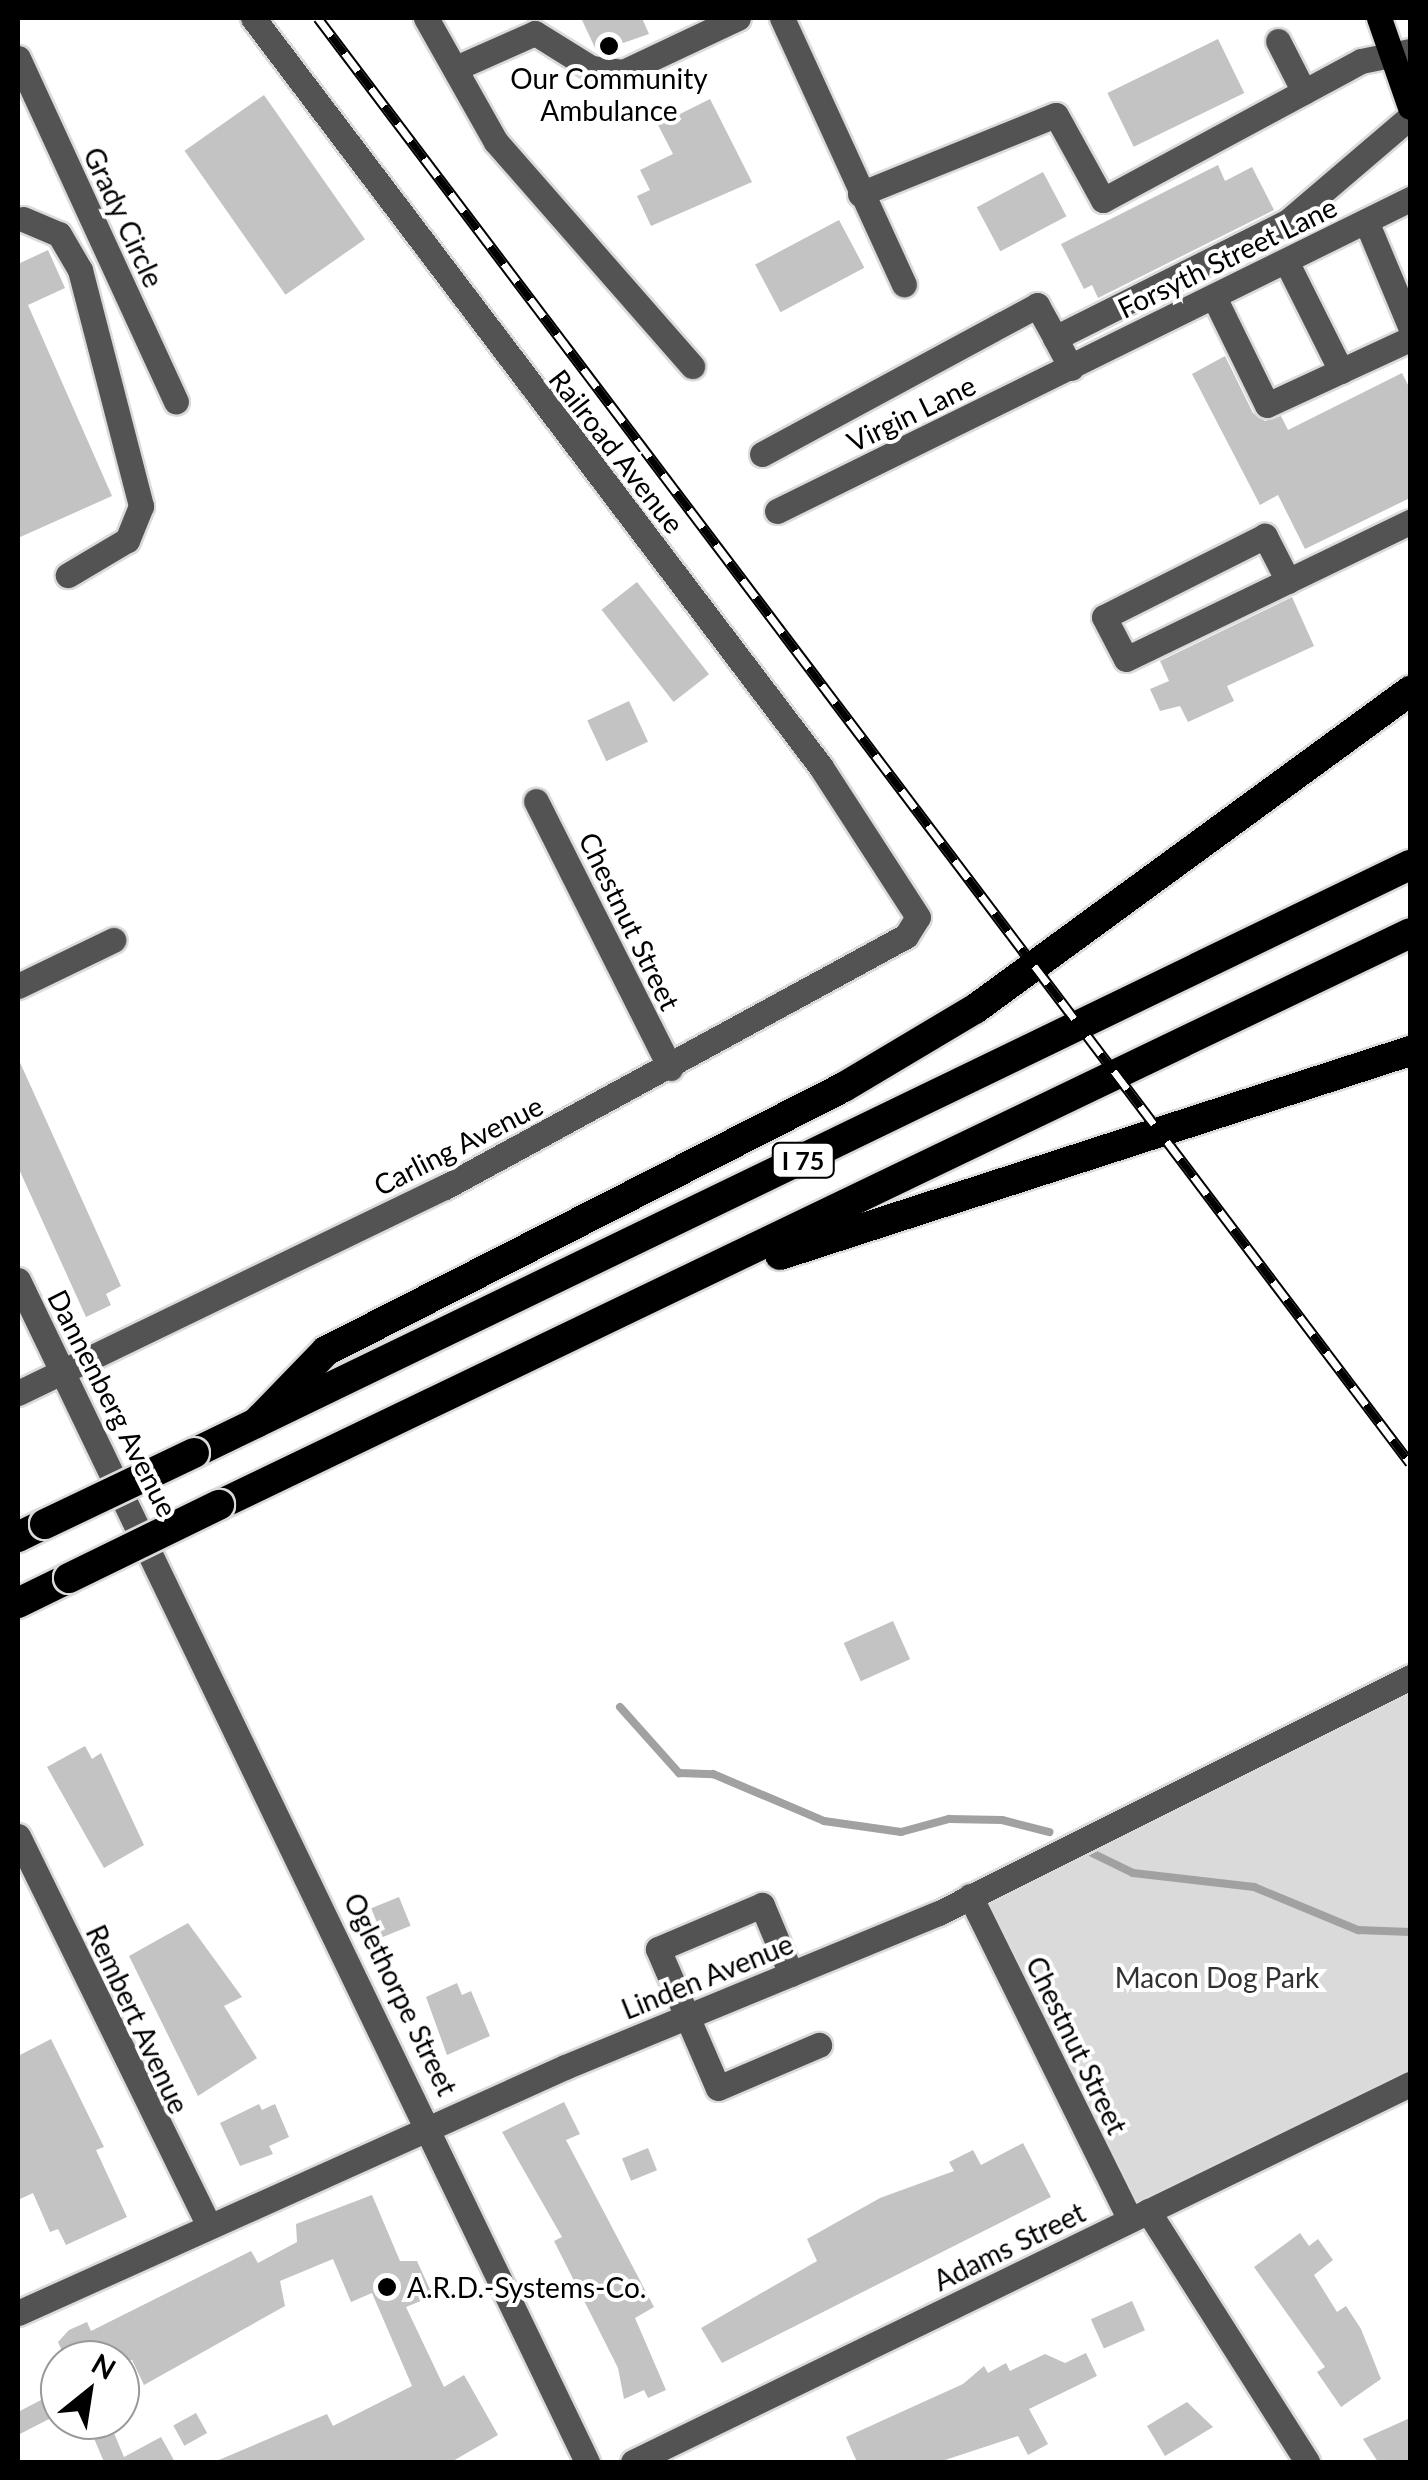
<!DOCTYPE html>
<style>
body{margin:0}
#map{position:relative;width:1428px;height:2480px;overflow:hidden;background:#fff;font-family:Lato,sans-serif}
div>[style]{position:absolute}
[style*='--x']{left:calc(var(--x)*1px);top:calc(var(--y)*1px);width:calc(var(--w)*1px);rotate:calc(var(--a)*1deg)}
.green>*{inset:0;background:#dadada}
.stream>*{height:8px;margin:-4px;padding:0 4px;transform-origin:4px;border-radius:4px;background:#a1a1a1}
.building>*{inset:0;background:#c3c3c3;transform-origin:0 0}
.roads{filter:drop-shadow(2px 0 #dbdbdb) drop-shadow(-2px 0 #dbdbdb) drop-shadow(0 2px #dbdbdb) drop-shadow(0 -2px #dbdbdb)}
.minor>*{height:25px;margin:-12.5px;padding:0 12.5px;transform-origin:12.5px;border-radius:12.5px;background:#535353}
.major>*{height:25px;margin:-12.5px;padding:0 12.5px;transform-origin:12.5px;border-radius:12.5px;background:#000}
.highway>*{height:30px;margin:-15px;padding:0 15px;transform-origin:15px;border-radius:15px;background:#000}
.rail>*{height:11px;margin-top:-5.5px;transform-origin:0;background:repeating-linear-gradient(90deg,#fff 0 22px,#000 0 44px);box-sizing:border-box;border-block:2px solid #000}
.bridges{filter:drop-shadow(2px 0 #dbdbdb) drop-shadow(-2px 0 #dbdbdb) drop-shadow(0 2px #dbdbdb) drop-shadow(0 -2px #dbdbdb)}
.highway-bridge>*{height:30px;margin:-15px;padding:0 15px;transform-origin:15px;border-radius:15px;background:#000}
.dots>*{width:28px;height:28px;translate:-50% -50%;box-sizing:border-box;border:5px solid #fff;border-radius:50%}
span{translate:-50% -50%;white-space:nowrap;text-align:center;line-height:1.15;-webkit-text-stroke:8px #fff;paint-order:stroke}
.shield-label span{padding:2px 8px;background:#fff;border:2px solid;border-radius:8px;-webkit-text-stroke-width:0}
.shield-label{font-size:25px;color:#000;font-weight:700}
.poi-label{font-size:28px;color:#000}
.left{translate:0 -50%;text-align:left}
.street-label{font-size:28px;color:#000}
.park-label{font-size:28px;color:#313131}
.frame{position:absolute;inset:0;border:20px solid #000;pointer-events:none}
.north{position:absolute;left:40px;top:2340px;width:100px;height:100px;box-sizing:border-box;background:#fff;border:2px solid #999;border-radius:50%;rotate:30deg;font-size:28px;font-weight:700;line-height:40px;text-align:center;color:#000}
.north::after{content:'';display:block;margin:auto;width:35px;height:45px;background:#000;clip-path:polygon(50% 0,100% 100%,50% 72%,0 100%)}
</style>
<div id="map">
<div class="green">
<i style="clip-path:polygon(1410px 1683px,1410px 2082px,1131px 2221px,973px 1897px)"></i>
</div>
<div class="stream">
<i style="--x:620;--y:1707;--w:89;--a:48.2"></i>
<i style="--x:679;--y:1773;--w:34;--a:2"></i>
<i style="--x:713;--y:1774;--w:121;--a:22.9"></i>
<i style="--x:824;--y:1821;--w:78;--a:8.1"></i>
<i style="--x:901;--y:1832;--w:50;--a:-15.2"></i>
<i style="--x:949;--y:1819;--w:53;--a:1.1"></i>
<i style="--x:1002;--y:1820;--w:49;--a:14.3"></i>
<i style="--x:1092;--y:1853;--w:46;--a:26"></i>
<i style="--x:1133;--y:1873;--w:122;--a:6.6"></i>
<i style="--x:1254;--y:1887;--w:113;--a:22.5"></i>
<i style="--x:1358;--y:1930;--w:52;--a:2.2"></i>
</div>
<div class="building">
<i style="clip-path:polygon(581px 18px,642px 18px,649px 34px,597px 52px)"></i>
<i style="left:1218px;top:39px;width:60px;height:123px;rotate:64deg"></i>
<i style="left:264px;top:95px;width:176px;height:97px;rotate:55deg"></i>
<i style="clip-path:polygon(710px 99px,752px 182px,651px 226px,637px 196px,650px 190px,640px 170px,673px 154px,658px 125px)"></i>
<i style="clip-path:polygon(1218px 165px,1225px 181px,1252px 167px,1274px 210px,1098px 298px,1092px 285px,1084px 289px,1061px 244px)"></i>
<i style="left:1043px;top:172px;width:50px;height:75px;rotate:62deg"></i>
<i style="left:839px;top:220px;width:54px;height:95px;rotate:62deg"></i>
<i style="clip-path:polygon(48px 250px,65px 288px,28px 305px,112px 496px,18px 538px,18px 264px)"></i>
<i style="clip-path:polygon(1225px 356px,1253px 413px,1265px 421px,1281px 416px,1288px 430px,1402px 373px,1410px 389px,1410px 498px,1305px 549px,1278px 495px,1260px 505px,1192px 374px)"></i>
<i style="left:637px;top:582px;width:117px;height:45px;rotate:52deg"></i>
<i style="clip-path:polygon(1292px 597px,1314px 646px,1227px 686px,1234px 701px,1188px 722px,1180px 706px,1160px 711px,1150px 689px,1169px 681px,1160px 661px)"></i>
<i style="left:629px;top:701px;width:45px;height:46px;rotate:65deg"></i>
<i style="clip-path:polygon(18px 1058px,121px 1286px,106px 1294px,111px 1305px,86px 1317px,18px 1167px)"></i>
<i style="left:893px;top:1621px;width:42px;height:54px;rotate:66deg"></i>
<i style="clip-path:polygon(85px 1746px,92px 1759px,101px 1753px,144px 1845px,104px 1868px,47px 1767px)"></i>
<i style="left:399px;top:1897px;width:31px;height:30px;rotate:68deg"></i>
<i style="clip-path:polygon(188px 1923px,242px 1997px,224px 2006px,257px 2058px,198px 2096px,129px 1956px)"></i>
<i style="clip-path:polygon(457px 1983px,462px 1995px,471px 1991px,490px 2036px,447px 2055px,426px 1997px)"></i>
<i style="clip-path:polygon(51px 2039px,104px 2147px,96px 2150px,127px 2217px,66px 2245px,58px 2229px,50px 2232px,33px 2193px,18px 2200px,18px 2056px)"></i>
<i style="clip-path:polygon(564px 2102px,580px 2134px,566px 2140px,654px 2307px,635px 2318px,666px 2390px,648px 2398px,644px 2390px,624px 2399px,618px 2368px,554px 2241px,562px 2237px,502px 2132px)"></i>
<i style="clip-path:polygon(259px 2104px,262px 2110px,275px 2104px,289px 2137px,269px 2146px,273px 2154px,240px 2166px,220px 2123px)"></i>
<i style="clip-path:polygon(1023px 2143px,1051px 2197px,722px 2363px,701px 2328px,817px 2261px,807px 2239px,880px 2198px,954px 2171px,949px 2162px,973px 2150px,981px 2165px)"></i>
<i style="left:648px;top:2148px;width:24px;height:28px;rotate:68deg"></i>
<i style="clip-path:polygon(372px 2195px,400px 2261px,417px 2261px,433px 2296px,406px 2307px,444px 2387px,464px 2375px,498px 2435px,453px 2461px,214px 2462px,327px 2414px,333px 2426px,412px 2386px,372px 2293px,351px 2302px,333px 2259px,280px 2281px,285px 2306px,144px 2385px,132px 2360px,66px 2360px,58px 2342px,69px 2330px,87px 2322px,91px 2331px,251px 2251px,258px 2263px,297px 2242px,296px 2224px)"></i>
<i style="clip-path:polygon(1300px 2233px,1309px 2246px,1318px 2239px,1333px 2260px,1314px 2275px,1337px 2312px,1346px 2306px,1361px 2329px,1381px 2379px,1341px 2407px,1317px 2372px,1325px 2367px,1254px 2267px)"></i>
<i style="left:1132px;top:2301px;width:32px;height:45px;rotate:66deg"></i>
<i style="clip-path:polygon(1086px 2353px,1097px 2376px,1029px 2409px,1048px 2444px,1028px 2455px,1018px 2436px,939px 2462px,857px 2462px,846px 2437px,963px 2384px,984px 2366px,988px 2373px,1006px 2363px,1010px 2371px,1045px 2354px,1065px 2363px)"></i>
<i style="clip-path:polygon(41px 2400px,51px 2418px,18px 2435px,18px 2412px)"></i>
<i style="clip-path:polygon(1187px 2402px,1213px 2427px,1165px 2456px,1147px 2426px)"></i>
<i style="left:196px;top:2413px;width:23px;height:26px;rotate:61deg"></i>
<i style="clip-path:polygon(1410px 2418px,1410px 2462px,1378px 2462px,1363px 2439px)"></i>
<i style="clip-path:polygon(109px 2421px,124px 2457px,161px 2437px,175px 2462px,104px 2462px,90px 2429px)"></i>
</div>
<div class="roads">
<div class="minor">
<i style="--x:426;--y:18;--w:142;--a:60.6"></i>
<i style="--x:496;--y:142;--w:298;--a:48.8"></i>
<i style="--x:782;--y:18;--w:293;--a:65.4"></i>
<i style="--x:1278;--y:41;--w:57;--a:63"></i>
<i style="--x:18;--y:58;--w:378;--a:65.3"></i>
<i style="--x:456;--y:68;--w:86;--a:-23.9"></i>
<i style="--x:535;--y:33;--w:66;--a:32"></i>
<i style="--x:591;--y:68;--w:32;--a:7"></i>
<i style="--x:623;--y:72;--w:127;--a:-25.2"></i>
<i style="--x:860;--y:194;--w:211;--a:-22"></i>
<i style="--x:1056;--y:115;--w:97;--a:61.1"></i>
<i style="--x:1103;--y:200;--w:293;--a:-28.3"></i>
<i style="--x:1361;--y:61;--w:50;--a:-11.5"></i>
<i style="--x:23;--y:219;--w:39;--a:23"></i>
<i style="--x:59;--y:234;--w:42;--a:59.7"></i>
<i style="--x:80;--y:270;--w:244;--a:75.5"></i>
<i style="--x:141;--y:506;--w:37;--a:112"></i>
<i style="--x:127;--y:540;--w:69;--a:149.3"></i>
<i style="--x:1366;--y:221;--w:114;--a:67.3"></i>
<i style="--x:1286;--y:261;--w:123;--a:63.4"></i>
<i style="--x:1214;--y:297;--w:120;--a:63.9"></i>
<i style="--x:1267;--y:405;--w:157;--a:-24.8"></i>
<i style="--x:1071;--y:368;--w:34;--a:-118"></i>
<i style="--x:1055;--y:338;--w:259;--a:-26.6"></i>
<i style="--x:1287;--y:222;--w:162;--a:-40.5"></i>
<i style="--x:762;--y:454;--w:313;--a:-28.4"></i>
<i style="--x:1037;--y:305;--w:38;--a:61"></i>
<i style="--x:777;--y:511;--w:706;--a:-26.24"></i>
<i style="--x:1288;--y:581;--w:51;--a:-117.1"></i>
<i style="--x:1265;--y:536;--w:180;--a:153.3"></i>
<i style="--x:1104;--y:617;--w:47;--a:62.4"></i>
<i style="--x:1126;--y:659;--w:315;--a:-25.8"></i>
<i style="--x:536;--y:801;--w:299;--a:63.3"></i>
<i style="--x:18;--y:986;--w:106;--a:-25.8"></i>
<i style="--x:18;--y:1280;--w:1312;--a:64.29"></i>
<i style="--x:18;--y:1393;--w:474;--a:-25.8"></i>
<i style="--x:445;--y:1187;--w:525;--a:-28.57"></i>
<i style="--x:906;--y:936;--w:22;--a:-58"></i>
<i style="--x:918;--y:917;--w:179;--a:-122.9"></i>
<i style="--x:821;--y:767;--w:940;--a:-127.17"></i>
<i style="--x:18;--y:1836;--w:434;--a:63.9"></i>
<i style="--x:970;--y:1896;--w:361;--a:63.7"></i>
<i style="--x:791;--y:1974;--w:75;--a:-112.8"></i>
<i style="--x:762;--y:1905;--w:113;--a:157.1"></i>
<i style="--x:658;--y:1949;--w:151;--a:66.7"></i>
<i style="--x:718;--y:2088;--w:110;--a:-23.1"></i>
<i style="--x:1148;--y:2211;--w:297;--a:57.6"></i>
<i style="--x:18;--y:2313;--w:600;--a:-24.21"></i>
<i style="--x:565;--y:2067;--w:404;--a:-22.4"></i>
<i style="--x:939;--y:1913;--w:527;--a:-26.61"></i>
<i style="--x:633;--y:2462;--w:864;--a:-25.94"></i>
</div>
<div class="major">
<i style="--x:1379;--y:18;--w:94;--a:70.8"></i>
</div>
<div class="highway">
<i style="--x:780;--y:1255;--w:662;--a:-17.94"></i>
<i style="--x:256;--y:1423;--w:100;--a:-45.8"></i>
<i style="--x:326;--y:1351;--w:581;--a:-27.01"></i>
<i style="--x:844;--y:1087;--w:152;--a:-30.8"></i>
<i style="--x:975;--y:1009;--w:539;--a:-36.17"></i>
<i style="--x:194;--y:1453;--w:1351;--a:-25.81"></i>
<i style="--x:219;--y:1505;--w:1321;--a:-25.65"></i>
<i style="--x:18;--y:1537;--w:30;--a:-26"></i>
<i style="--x:18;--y:1603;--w:57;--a:-26.1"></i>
</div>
</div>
<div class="rail">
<i style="--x:318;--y:18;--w:1811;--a:52.92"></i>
</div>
<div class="bridges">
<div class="highway-bridge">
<i style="--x:45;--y:1524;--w:165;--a:-25.5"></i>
<i style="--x:69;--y:1578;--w:167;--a:-26"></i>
</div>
</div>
<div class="dots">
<i style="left:609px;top:46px;background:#000"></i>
<i style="left:387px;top:2287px;background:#000"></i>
</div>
<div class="shield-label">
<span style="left:803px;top:1160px">I 75</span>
</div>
<div class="poi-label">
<span style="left:609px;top:94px">Our Community<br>Ambulance</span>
<span class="left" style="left:407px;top:2287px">A.R.D.-Systems-Co.</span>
</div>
<div class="street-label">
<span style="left:124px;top:217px;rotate:65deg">Grady Circle</span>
<span style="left:1227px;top:257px;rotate:-26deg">Forsyth Street Lane</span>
<span style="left:911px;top:413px;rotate:-26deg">Virgin Lane</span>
<span style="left:617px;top:451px;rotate:52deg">Railroad Avenue</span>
<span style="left:630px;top:921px;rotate:64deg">Chestnut Street</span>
<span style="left:458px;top:1145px;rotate:-27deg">Carling Avenue</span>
<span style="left:113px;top:1403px;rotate:63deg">Dannenberg Avenue</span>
<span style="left:707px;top:1976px;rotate:-22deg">Linden Avenue</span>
<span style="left:401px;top:1994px;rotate:64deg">Oglethorpe Street</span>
<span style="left:138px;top:2019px;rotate:65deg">Rembert Avenue</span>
<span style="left:1077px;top:2045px;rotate:64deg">Chestnut Street</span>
<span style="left:1009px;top:2246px;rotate:-26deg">Adams Street</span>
</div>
<div class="park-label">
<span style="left:1217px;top:1977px">Macon Dog Park</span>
</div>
<div class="frame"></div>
<div class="north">N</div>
</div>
